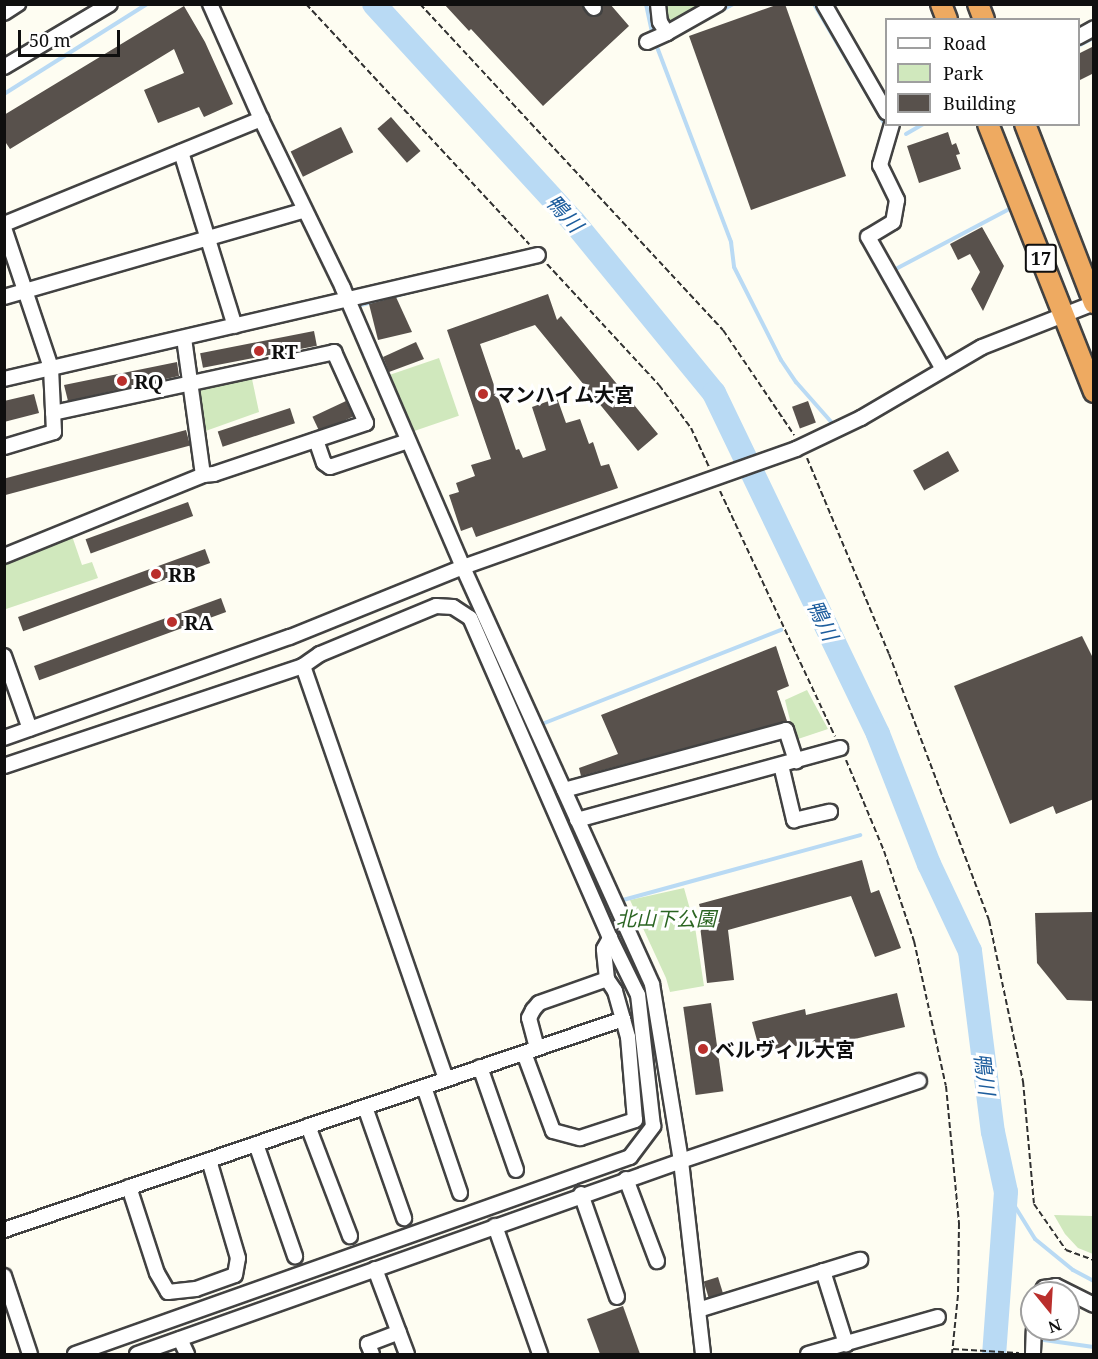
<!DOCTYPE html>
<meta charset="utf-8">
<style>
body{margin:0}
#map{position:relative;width:1098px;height:1359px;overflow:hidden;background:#fefdf2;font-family:"Noto Serif","Noto Sans JP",serif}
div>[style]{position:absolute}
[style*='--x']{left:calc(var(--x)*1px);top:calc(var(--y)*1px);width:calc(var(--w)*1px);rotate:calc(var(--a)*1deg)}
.green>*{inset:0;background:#d0e8bd;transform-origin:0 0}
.stream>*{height:4px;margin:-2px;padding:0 2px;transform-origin:2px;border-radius:2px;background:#b9daf4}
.river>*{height:24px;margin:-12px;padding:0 12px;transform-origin:12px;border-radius:12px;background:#b9daf4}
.building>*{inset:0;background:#58514c;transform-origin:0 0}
.path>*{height:2px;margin-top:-1px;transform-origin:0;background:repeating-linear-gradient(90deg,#313131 0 6px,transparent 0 9px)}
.roads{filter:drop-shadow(2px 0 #424242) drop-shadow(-2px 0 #424242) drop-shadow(0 2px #424242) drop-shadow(0 -2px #424242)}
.minor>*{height:14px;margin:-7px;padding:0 7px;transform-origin:7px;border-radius:7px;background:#fff}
.highway>*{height:20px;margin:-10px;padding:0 10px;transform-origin:10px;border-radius:10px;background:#eeaa61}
.dots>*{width:16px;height:16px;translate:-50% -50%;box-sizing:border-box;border:3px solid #fff;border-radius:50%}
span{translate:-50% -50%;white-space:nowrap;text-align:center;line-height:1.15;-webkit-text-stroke:6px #fff;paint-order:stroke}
.shield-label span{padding:2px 4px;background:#fff;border:2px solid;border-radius:4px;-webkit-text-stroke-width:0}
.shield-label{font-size:18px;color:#0f0f0f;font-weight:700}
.poi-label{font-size:20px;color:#0f0f0f;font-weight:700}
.left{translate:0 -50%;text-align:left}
.park-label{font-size:20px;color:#2b6522;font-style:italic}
.water-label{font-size:21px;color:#1d5d9d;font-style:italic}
.frame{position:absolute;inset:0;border:6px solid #0f0f0f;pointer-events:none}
.legend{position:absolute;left:885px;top:18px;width:195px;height:108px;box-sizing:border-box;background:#fff;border:2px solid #9f9f9f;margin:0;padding:8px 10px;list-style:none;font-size:18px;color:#0f0f0f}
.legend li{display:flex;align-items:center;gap:12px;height:30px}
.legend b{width:30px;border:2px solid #9f9f9f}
.north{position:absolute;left:1020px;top:1281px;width:60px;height:60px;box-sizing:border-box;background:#fff;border:2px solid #9f9f9f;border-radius:50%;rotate:162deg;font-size:16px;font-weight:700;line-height:24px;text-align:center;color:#0f0f0f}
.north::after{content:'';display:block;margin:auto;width:21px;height:27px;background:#ba2f2c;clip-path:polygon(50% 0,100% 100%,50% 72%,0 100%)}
.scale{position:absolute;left:18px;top:30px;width:102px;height:27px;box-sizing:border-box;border:3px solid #0f0f0f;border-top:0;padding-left:8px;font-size:18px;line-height:21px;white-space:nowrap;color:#0f0f0f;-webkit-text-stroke:4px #fff;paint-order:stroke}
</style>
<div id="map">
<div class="green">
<i style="clip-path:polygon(661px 5px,695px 5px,699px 11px,667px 29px)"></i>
<i style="left:439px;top:358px;width:61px;height:51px;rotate:71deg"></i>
<i style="clip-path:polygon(252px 379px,259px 412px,200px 433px,194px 390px)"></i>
<i style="clip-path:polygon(71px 533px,82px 565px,92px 562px,98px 578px,6px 609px,4px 559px)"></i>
<i style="clip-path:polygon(807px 690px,828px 729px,795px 740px,785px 700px)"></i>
<i style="clip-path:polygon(684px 888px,695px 927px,704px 986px,670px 992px,666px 978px,630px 900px)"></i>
<i style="clip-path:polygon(1054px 1215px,1093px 1216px,1093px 1254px,1078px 1248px,1065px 1234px)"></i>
</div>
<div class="stream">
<i style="--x:646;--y:4;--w:33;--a:78"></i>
<i style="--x:814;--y:4;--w:138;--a:59.5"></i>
<i style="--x:657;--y:46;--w:87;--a:-28.9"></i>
<i style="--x:1078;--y:46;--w:18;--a:-27"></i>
<i style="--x:657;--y:47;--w:209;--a:69.2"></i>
<i style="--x:731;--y:242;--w:25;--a:83"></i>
<i style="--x:734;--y:267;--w:104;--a:63.2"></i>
<i style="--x:781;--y:360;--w:27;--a:56"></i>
<i style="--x:796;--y:382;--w:56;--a:48.6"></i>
<i style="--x:4;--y:94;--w:169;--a:-32.2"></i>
<i style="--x:906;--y:134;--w:20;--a:-30"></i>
<i style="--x:892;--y:271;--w:137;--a:-27.9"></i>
<i style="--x:357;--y:306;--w:71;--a:-14.6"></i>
<i style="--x:542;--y:724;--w:257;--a:-21.5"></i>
<i style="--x:623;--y:900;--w:246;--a:-15.3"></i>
<i style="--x:1006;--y:1192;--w:55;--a:58.3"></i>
<i style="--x:1035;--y:1239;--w:49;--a:39.2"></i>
<i style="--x:1073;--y:1270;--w:24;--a:28"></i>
<i style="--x:1044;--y:1340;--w:50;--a:8"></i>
</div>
<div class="river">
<i style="--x:374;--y:4;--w:296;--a:47.5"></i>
<i style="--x:574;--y:222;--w:221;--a:50.7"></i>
<i style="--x:714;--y:393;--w:378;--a:64.3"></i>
<i style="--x:878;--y:734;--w:140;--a:68.6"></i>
<i style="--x:929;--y:864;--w:96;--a:64.8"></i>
<i style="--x:970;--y:951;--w:182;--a:82.8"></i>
<i style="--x:993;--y:1132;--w:61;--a:77.8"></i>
<i style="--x:1006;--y:1192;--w:162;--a:94.2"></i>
</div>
<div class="building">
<i style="clip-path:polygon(444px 4px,582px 4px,587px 14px,594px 17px,602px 12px,602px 4px,610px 4px,629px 26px,543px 106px,471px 29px,469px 31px)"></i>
<i style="clip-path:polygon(779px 4px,785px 4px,846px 176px,751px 210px,689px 36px)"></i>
<i style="clip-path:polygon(184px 6px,205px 42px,233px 104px,204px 117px,199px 107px,158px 123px,144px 90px,184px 73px,174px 49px,10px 149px,4px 140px,4px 115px)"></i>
<i style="clip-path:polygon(1094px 46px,1094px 73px,1078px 81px,1078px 54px)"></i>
<i style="left:391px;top:117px;width:45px;height:18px;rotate:49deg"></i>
<i style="left:341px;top:127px;width:28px;height:56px;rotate:64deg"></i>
<i style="clip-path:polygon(948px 132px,952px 145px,956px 143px,960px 154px,956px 155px,961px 169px,919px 183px,907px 146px)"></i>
<i style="clip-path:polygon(982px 227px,1004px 266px,983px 311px,971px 289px,980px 272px,970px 254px,958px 260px,950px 244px)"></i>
<i style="clip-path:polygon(548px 294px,557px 320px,561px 316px,658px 434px,638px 451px,535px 325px,480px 344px,516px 450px,519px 449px,523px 458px,546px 450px,532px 407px,557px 398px,566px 423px,580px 419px,589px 444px,593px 442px,601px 466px,609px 464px,618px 488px,476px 537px,472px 527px,461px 531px,449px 495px,459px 492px,456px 483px,475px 476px,471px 465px,491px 459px,447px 330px)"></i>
<i style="clip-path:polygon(396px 297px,412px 332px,378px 340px,369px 304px)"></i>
<i style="left:314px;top:331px;width:15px;height:116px;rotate:79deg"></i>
<i style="clip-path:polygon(416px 342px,424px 359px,389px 372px,383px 357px)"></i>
<i style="clip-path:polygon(177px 362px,179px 376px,68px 401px,64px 385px)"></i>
<i style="clip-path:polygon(34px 394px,39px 413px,4px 422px,4px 401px)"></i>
<i style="left:346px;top:401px;width:17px;height:37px;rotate:65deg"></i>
<i style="left:808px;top:401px;width:23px;height:17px;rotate:70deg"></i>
<i style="left:290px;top:408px;width:16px;height:76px;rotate:72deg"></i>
<i style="left:186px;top:430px;width:16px;height:193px;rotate:75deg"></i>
<i style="left:948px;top:451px;width:23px;height:40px;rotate:61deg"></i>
<i style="left:188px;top:502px;width:15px;height:109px;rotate:70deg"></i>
<i style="left:205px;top:549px;width:15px;height:199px;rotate:70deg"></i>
<i style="left:221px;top:598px;width:15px;height:199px;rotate:70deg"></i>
<i style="clip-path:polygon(1082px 636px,1094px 660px,1094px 799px,1056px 814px,1053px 806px,1010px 824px,954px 686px)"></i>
<i style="clip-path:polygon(776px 646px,789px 686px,777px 691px,787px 721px,581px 776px,579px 768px,618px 754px,601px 715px)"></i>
<i style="clip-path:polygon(862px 860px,871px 893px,879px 890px,901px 948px,875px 957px,851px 896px,728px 930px,734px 980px,707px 983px,700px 926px,705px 926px,699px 904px)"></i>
<i style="clip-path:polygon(1094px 912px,1094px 1001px,1067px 1000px,1037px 963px,1035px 913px)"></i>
<i style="clip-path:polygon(897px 993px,905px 1027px,817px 1048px,815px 1041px,761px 1055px,752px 1022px,805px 1009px,806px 1015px)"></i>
<i style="left:711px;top:1003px;width:89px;height:28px;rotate:82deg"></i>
<i style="left:718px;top:1277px;width:17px;height:15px;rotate:73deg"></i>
<i style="clip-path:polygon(623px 1306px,640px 1354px,600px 1354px,587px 1319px)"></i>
</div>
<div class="path">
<i style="--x:306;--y:4;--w:328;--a:47.1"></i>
<i style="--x:420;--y:4;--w:445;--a:47.1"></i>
<i style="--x:723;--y:330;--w:127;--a:55.9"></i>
<i style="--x:547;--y:264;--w:165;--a:47.2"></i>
<i style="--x:659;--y:385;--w:54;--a:53.3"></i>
<i style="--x:691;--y:428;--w:43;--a:65.2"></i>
<i style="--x:807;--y:458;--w:212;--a:67.3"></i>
<i style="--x:889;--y:654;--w:284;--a:69.4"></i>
<i style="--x:989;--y:920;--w:165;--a:78.1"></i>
<i style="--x:1023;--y:1081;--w:123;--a:84.9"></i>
<i style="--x:1034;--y:1204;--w:56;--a:55.2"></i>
<i style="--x:1066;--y:1250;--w:30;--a:20"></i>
<i style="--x:720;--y:491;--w:271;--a:64.9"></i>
<i style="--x:846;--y:760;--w:99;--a:67.3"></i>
<i style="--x:884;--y:851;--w:95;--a:71.6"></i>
<i style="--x:914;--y:941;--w:148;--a:77.6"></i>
<i style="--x:946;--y:1086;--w:138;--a:84.6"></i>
<i style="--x:959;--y:1223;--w:72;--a:90.8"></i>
<i style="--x:958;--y:1295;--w:59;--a:95.8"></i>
<i style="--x:953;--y:1349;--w:66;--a:3.5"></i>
</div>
<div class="roads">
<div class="minor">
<i style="--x:591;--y:4;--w:5;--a:53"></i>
<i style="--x:658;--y:4;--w:18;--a:84"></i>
<i style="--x:660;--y:22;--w:13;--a:58"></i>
<i style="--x:667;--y:33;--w:59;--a:-29.6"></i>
<i style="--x:824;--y:4;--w:125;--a:60.1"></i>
<i style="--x:4;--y:13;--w:17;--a:-33"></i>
<i style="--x:1078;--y:37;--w:18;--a:-29"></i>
<i style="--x:647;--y:42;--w:22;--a:-24"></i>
<i style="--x:4;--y:67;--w:123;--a:-30.7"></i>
<i style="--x:892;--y:124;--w:43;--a:106.3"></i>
<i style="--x:880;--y:165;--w:39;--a:64"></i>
<i style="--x:897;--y:200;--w:22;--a:100"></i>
<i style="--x:893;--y:222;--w:29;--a:149"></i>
<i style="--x:868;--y:237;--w:150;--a:60.5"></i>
<i style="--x:181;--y:152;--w:182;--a:72.8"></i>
<i style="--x:4;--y:224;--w:278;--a:-22.2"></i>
<i style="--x:4;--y:228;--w:148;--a:71.4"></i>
<i style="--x:51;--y:368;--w:64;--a:87.3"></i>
<i style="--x:54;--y:432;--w:52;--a:163.3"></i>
<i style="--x:4;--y:297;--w:313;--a:-16.1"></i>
<i style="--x:4;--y:379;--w:548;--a:-13.07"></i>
<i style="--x:53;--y:413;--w:288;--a:-12.2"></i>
<i style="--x:334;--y:352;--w:78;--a:65.7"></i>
<i style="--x:366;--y:423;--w:160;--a:161.5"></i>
<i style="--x:214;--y:474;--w:11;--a:175"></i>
<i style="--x:316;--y:440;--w:24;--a:71"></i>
<i style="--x:324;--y:463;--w:7;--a:34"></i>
<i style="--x:330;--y:467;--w:82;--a:-18.4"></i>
<i style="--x:4;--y:556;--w:215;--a:-22.1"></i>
<i style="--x:203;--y:475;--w:138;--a:-97.9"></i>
<i style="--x:4;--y:656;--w:77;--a:70.4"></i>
<i style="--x:4;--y:738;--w:303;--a:-19.5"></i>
<i style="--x:290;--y:637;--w:187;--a:-22"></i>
<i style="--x:463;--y:567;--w:353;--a:-19.5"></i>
<i style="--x:796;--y:449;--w:72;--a:-25.5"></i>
<i style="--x:861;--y:418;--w:140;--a:-30.4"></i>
<i style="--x:982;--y:347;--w:120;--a:-21.4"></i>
<i style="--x:781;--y:765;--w:57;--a:76.7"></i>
<i style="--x:794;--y:820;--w:37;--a:-13"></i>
<i style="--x:4;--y:766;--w:315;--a:-18.5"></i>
<i style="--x:303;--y:666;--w:437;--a:70.9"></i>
<i style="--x:564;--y:790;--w:230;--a:-15.1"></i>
<i style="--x:786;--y:730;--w:33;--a:72"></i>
<i style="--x:577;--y:820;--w:273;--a:-15.3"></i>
<i style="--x:537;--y:1048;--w:31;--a:-105"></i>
<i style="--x:529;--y:1018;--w:9;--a:-63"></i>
<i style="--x:533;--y:1010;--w:9;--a:-49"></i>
<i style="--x:539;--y:1003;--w:72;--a:-19.4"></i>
<i style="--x:607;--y:979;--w:30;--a:-96"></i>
<i style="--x:604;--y:949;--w:13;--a:-61"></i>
<i style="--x:524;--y:1053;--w:83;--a:69.6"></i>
<i style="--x:553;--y:1131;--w:28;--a:15"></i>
<i style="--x:580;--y:1138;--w:58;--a:-18.1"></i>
<i style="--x:635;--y:1120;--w:83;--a:-94.8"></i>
<i style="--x:628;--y:1037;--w:48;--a:-105.8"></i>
<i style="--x:615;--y:991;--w:14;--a:-124"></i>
<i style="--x:480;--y:1067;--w:109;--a:70.7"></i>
<i style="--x:424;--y:1087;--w:112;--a:71.2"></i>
<i style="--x:365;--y:1107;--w:118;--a:70.6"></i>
<i style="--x:308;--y:1126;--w:118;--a:69.1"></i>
<i style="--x:256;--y:1144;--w:119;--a:70.8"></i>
<i style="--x:626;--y:1179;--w:88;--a:69.3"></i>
<i style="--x:129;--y:1187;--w:90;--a:72"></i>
<i style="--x:157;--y:1273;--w:22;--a:60"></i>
<i style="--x:168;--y:1292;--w:28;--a:-6"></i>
<i style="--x:196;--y:1289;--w:41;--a:-19.7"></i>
<i style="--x:235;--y:1275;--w:17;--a:-80"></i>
<i style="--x:238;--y:1258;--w:102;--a:-106.5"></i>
<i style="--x:581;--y:1194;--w:109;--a:70.7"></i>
<i style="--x:495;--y:1226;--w:136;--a:70.6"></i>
<i style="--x:4;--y:1230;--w:654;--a:-18.82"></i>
<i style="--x:375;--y:1269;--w:91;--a:69.4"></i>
<i style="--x:823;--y:1271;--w:77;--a:72.5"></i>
<i style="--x:4;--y:1276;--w:82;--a:71.6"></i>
<i style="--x:1041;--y:1293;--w:6;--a:-59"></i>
<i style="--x:1044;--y:1288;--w:12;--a:-9"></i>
<i style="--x:1056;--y:1286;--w:42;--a:26.6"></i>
<i style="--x:698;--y:1310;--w:170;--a:-17.2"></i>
<i style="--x:180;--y:1339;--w:17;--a:65"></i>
<i style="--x:1033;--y:1353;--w:24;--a:-88"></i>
<i style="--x:75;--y:1354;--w:589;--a:-19.54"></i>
<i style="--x:630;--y:1157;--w:39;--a:-53"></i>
<i style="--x:653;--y:1126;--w:132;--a:-96.5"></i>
<i style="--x:638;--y:995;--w:64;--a:-116.2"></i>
<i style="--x:610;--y:938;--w:349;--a:-113.6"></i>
<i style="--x:470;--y:618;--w:20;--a:-147"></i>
<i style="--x:453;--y:607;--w:17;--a:-177"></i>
<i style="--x:436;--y:606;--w:126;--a:157.5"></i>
<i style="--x:320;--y:654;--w:21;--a:145"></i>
<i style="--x:137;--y:1354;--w:577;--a:-19.53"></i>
<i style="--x:681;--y:1161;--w:179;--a:-99.3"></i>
<i style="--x:652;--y:984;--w:458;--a:-114.4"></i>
<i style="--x:463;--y:567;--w:304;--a:-113.3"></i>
<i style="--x:343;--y:288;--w:188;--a:-115.9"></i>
<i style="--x:261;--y:119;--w:126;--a:-113.9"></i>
<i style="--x:372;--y:1354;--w:11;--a:-112"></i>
<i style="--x:368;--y:1344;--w:33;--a:-21"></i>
<i style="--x:703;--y:1354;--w:194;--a:-96.5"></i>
<i style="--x:681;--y:1161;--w:251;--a:-18.6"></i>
<i style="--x:808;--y:1354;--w:135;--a:-15.9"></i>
</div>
<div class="highway">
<i style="--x:941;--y:4;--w:17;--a:69"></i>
<i style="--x:978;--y:4;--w:17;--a:69"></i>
<i style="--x:988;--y:124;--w:288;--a:68.4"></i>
<i style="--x:1025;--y:124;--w:192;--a:68.9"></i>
</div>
</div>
<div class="dots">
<i style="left:259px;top:351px;background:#ba2f2c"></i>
<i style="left:122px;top:381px;background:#ba2f2c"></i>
<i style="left:483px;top:394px;background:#ba2f2c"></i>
<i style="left:156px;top:574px;background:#ba2f2c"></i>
<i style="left:172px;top:622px;background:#ba2f2c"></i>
<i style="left:703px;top:1049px;background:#ba2f2c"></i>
</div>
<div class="shield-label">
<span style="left:1041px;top:258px">17</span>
</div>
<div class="poi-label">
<span class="left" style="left:271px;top:351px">RT</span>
<span class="left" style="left:134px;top:381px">RQ</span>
<span class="left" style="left:495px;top:394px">マンハイム大宮</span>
<span class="left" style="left:168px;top:574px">RB</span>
<span class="left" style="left:184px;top:622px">RA</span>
<span class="left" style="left:715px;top:1049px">ベルヴィル大宮</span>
</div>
<div class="park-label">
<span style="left:666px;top:918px">北山下公園</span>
</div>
<div class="water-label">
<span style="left:565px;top:213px;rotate:48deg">鴨川</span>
<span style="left:823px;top:620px;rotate:64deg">鴨川</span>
<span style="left:985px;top:1074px;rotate:83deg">鴨川</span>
</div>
<div class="frame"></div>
<ul class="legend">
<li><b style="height:8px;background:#fff"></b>Road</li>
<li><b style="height:16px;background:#d0e8bd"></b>Park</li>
<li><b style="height:16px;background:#58514c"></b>Building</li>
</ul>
<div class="north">N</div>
<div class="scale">50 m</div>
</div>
